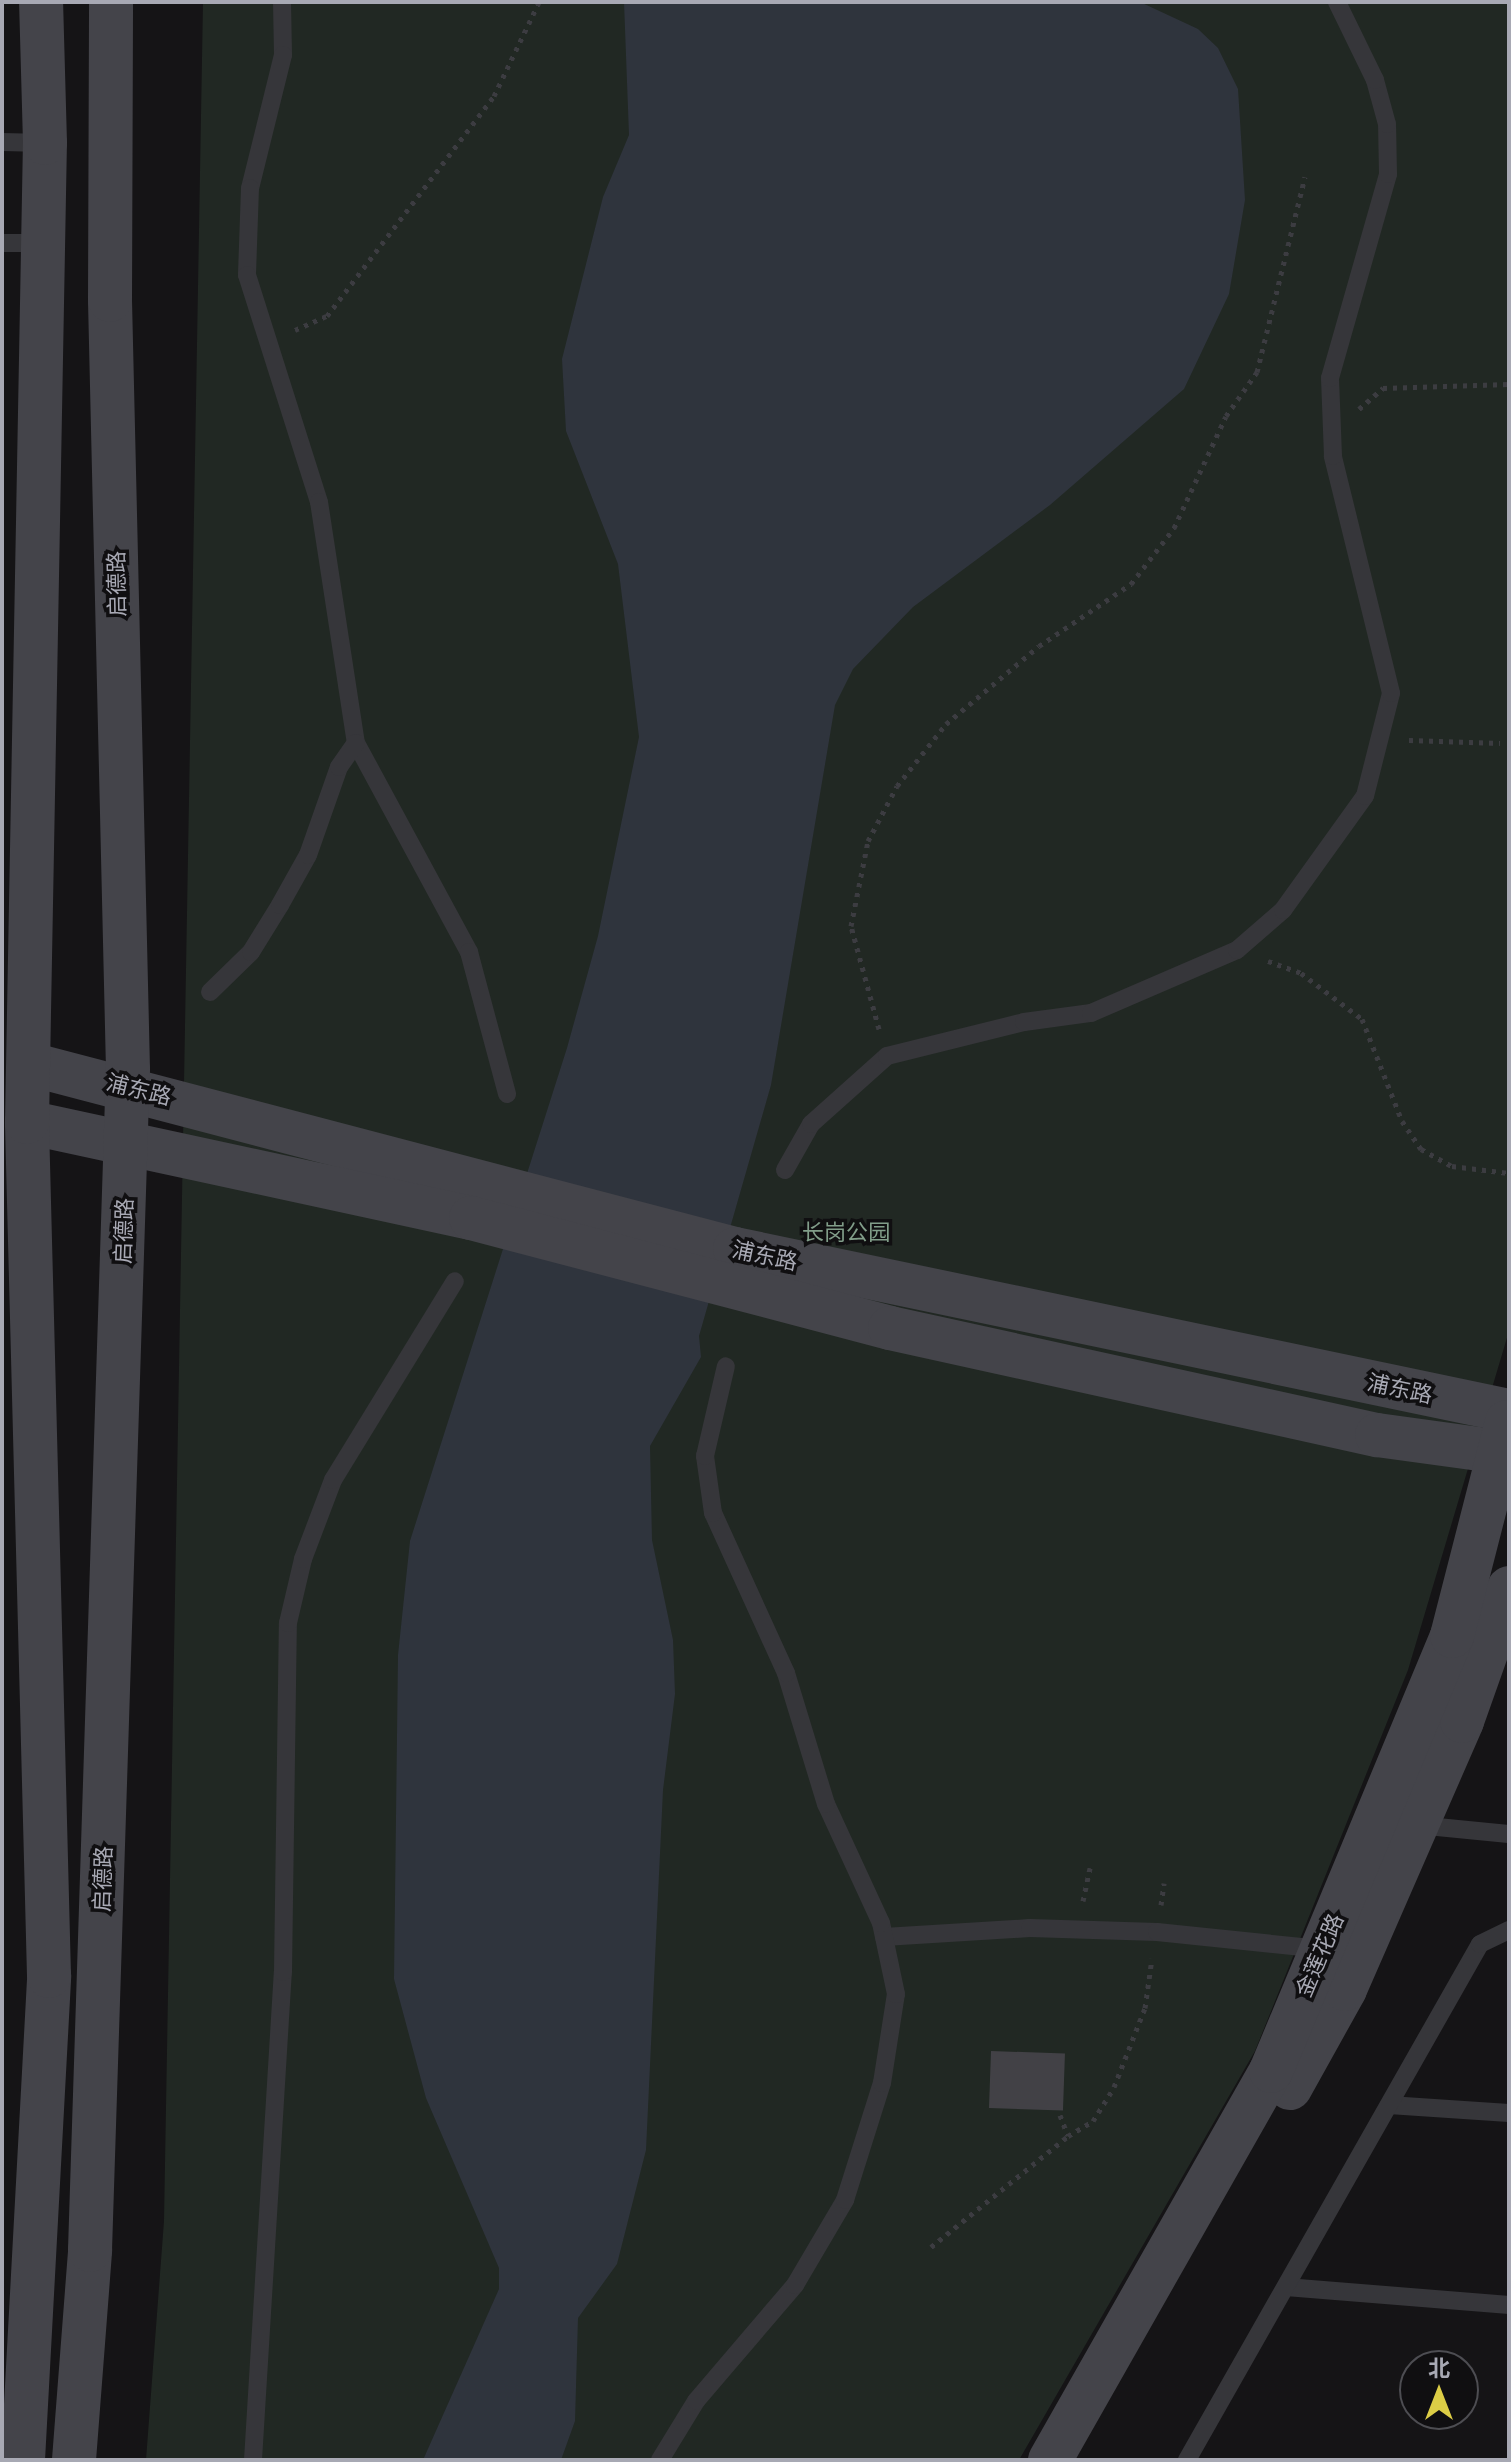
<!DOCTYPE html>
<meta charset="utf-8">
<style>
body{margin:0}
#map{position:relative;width:1511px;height:2462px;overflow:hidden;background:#151416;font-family:"IBM Plex Sans","Noto Sans SC",sans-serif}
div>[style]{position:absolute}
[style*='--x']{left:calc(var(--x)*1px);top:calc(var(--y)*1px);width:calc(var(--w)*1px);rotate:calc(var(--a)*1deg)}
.green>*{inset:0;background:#212823}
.water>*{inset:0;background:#2f343d}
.building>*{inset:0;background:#424146;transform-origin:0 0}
.path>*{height:5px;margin-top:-2.5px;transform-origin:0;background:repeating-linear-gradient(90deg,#3c3c41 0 4px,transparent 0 10px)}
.lane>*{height:18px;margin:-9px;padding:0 9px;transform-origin:9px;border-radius:9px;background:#36363a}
.secondary>*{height:44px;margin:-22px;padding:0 22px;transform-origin:22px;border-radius:22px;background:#44444a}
span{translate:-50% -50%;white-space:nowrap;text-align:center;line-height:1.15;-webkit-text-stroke:7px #100f11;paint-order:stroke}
.street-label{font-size:22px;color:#a8a9b4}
.park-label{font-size:22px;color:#819d89}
.frame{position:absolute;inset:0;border:4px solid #a8a9b4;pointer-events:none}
.north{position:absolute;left:1399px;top:2350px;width:80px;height:80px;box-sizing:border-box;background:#100f11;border:2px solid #4d4d52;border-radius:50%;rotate:0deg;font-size:22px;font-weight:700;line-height:32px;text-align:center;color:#a8a9b4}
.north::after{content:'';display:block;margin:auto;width:28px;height:36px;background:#dccd46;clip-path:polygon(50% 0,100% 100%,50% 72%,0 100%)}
</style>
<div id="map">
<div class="green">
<i style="clip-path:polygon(203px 2px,1509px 2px,1509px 1331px,1408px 1670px,1255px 2051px,1019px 2460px,146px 2460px,164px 2221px)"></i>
</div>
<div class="water">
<i style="clip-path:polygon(624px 2px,1140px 2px,1198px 29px,1218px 48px,1238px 89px,1245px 200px,1229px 294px,1184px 389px,1050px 505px,913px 607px,853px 669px,835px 705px,771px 1085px,699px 1336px,701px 1357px,650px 1446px,652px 1540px,673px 1640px,675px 1694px,663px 1790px,646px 2150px,617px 2264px,578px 2318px,575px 2421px,561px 2460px,423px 2460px,499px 2289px,499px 2268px,426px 2098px,394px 1979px,398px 1655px,410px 1541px,567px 1048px,598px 936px,639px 737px,618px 564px,566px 431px,562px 359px,603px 197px,629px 135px)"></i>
</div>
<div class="building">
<i style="left:991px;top:2051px;width:74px;height:57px;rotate:2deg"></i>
</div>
<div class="path">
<i style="--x:295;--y:330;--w:35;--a:-24"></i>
<i style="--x:327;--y:316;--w:276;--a:-52.8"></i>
<i style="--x:494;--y:96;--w:104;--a:-64.4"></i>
<i style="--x:1359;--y:409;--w:32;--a:-41"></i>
<i style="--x:1383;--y:388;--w:126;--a:-1.8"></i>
<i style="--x:1409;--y:740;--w:91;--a:1.9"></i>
<i style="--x:1268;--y:961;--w:35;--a:20"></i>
<i style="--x:1301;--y:973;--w:76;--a:37"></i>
<i style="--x:1362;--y:1019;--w:110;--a:68.6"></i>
<i style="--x:1402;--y:1121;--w:34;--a:56"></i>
<i style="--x:1421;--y:1149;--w:35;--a:29"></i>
<i style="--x:1452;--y:1166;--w:57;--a:7"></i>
<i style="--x:879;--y:1029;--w:107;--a:-105.2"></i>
<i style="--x:851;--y:926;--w:87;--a:-78.7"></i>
<i style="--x:868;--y:841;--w:62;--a:-62.2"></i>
<i style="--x:897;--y:786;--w:79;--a:-51.7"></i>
<i style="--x:946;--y:724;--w:121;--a:-40"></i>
<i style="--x:1039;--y:646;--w:111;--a:-34"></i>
<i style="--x:1131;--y:584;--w:71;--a:-52.5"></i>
<i style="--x:1174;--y:528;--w:123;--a:-65.1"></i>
<i style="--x:1226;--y:416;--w:54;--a:-54.8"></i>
<i style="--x:1257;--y:372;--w:201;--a:-76.2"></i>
<i style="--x:1083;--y:1901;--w:34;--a:-78"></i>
<i style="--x:1161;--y:1905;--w:22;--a:-82"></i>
<i style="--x:1060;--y:2115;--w:22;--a:69"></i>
<i style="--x:1068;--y:2136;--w:29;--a:-31"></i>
<i style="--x:1093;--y:2121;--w:40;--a:-58"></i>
<i style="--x:1114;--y:2087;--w:85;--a:-68.6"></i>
<i style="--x:1145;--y:2008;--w:50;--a:-82"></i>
<i style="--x:931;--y:2247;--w:176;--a:-39"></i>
</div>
<div class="lane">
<i style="--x:282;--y:2;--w:53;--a:88.9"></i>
<i style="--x:283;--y:55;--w:137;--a:103.9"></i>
<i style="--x:250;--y:188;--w:87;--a:92"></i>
<i style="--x:247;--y:275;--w:238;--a:72.4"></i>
<i style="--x:319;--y:502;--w:244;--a:81.3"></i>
<i style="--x:356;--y:743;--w:238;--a:61.6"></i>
<i style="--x:469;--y:952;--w:147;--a:75"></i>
<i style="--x:2;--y:142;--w:43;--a:1.3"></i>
<i style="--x:2;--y:243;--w:39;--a:0"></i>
<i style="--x:210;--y:992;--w:57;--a:-44.3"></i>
<i style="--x:251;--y:952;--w:55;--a:-58.3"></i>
<i style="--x:280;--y:905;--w:57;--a:-60.8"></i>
<i style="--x:308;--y:855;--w:93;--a:-70.6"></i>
<i style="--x:339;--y:767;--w:29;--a:-55"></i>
<i style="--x:785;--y:1170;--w:53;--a:-60.5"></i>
<i style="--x:811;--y:1124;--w:102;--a:-41.8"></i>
<i style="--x:887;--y:1056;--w:141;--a:-13.9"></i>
<i style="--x:1024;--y:1022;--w:68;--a:-7.7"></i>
<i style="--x:1091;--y:1013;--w:159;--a:-23.3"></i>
<i style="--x:1237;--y:950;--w:61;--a:-41"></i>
<i style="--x:1283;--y:910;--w:140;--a:-54.3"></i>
<i style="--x:1365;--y:796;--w:106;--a:-75.8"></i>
<i style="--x:1391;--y:693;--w:244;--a:-103.8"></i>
<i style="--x:1333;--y:456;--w:78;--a:-92.2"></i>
<i style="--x:1330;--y:378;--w:212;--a:-74.1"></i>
<i style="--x:1388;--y:174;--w:50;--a:-91.1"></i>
<i style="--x:1387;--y:124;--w:46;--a:-105.3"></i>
<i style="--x:1375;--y:80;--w:87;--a:-116"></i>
<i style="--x:1417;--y:1825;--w:92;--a:5.6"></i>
<i style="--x:884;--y:1937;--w:146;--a:-3.5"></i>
<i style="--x:1030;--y:1928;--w:127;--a:1.8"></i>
<i style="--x:1157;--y:1932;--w:165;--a:5.9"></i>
<i style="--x:1389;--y:2105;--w:120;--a:3.8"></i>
<i style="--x:1286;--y:2287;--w:224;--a:4.6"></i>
<i style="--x:253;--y:2460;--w:489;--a:-86.5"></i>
<i style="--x:283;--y:1972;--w:349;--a:-89.2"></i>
<i style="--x:288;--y:1623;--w:66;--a:-76.8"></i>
<i style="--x:303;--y:1559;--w:85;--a:-69.2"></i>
<i style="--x:333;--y:1480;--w:233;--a:-58.5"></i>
<i style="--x:660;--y:2460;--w:69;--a:-58.6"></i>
<i style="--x:696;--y:2401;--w:153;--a:-49.5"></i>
<i style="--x:795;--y:2285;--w:99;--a:-59.5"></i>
<i style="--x:845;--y:2200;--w:123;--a:-72.5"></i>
<i style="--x:882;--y:2083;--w:90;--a:-81.1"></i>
<i style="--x:896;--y:1994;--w:73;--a:-101.9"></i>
<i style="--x:881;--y:1923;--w:131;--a:-114.8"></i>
<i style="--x:826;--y:1804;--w:137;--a:-107"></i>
<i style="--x:786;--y:1673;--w:176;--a:-114.5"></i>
<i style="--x:713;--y:1513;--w:58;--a:-98"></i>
<i style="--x:705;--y:1456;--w:92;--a:-76.9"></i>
<i style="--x:1187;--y:2460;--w:593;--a:-60.41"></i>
<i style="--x:1480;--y:1944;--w:32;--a:-26"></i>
</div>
<div class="secondary">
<i style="--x:30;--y:1064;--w:729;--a:14.7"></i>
<i style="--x:735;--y:1249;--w:791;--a:11.82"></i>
<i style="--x:27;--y:1122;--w:454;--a:12.2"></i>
<i style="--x:471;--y:1218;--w:433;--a:14.7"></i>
<i style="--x:890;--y:1328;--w:499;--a:12.4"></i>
<i style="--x:1377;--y:1435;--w:133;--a:7.8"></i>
<i style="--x:1290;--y:2088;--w:113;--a:-60.9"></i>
<i style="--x:1345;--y:1989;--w:292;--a:-66.4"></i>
<i style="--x:1462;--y:1721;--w:141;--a:-70.5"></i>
<i style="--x:23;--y:2460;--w:485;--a:-86.9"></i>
<i style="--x:49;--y:1976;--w:854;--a:-91.48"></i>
<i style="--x:27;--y:1122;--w:979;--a:-88.95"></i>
<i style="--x:45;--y:143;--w:141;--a:-91.6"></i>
<i style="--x:74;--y:2460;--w:211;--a:-85.6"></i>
<i style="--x:90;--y:2250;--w:1181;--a:-88.16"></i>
<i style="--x:128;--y:1070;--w:770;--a:-91.34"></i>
<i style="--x:110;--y:300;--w:298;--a:-89.8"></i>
<i style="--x:1050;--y:2460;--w:447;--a:-60.4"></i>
<i style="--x:1271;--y:2071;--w:471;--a:-67.4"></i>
<i style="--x:1452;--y:1636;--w:221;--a:-75.6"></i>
</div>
<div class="street-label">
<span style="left:116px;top:584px;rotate:-91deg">启德路</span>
<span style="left:139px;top:1089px;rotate:14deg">浦东路</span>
<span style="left:123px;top:1231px;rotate:-88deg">启德路</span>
<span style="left:765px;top:1255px;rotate:12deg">浦东路</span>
<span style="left:1400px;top:1388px;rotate:12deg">浦东路</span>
<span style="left:102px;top:1879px;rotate:-88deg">启德路</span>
<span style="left:1319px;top:1955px;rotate:-67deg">金莲花路</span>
</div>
<div class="park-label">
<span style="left:846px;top:1232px">长岗公园</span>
</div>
<div class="frame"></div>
<div class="north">北</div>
</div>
